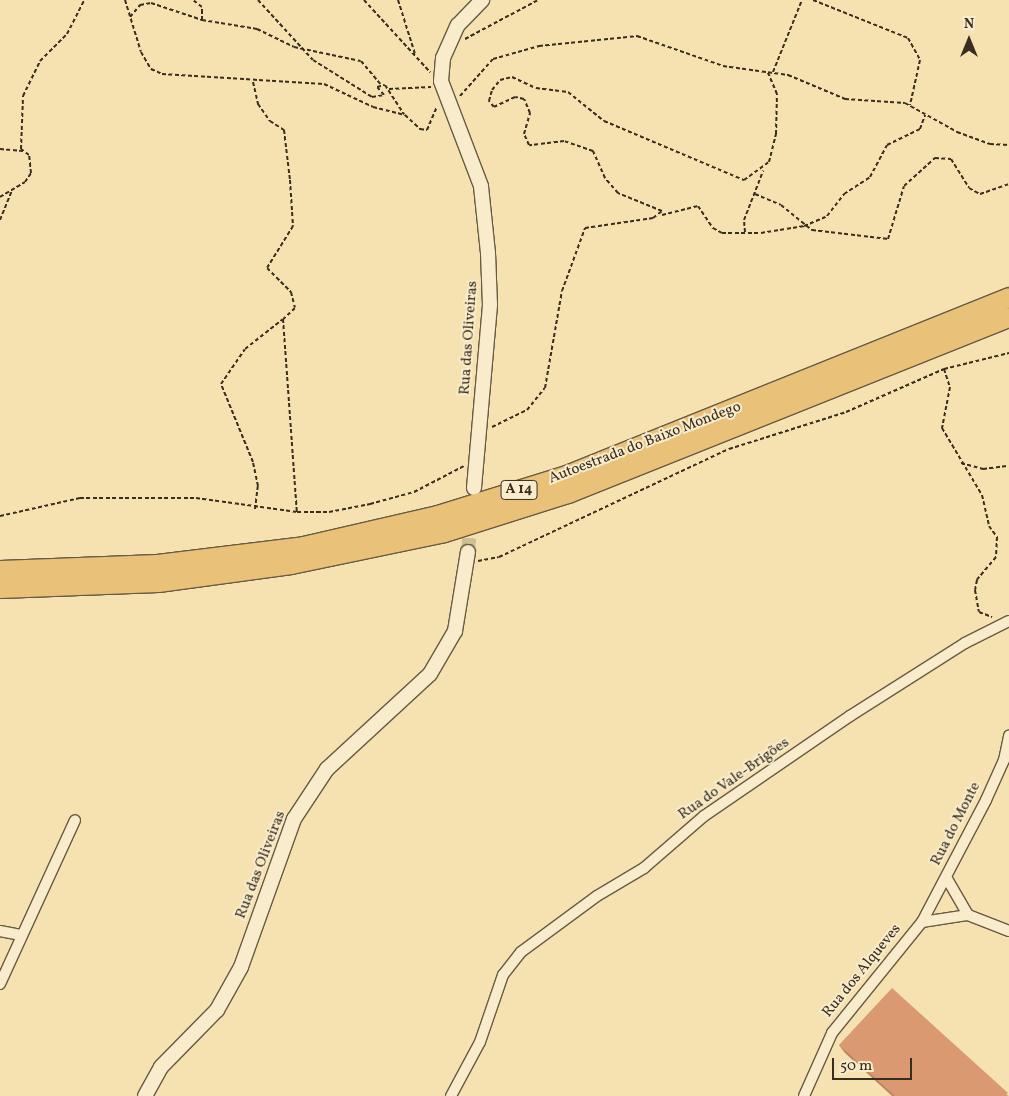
<!DOCTYPE html>
<meta charset="utf-8">
<style>
body{margin:0}
#map{position:relative;width:1009px;height:1096px;overflow:hidden;background:#f5e2b0;font-family:Vollkorn,serif}
div>[style]{position:absolute}
[style*='--x']{left:calc(var(--x)*1px);top:calc(var(--y)*1px);width:calc(var(--w)*1px);rotate:calc(var(--a)*1deg)}
.secondary-tunnel>*{height:14px;margin-top:-7px;transform-origin:0;background:repeating-linear-gradient(90deg,#cfbe93 0 14px,transparent 0 21px)}
.path>*{height:2px;margin-top:-1px;transform-origin:0;background:repeating-linear-gradient(90deg,#392d1f 0 4px,transparent 0 6.5px)}
.roads{filter:drop-shadow(1px 0 #685a43) drop-shadow(-1px 0 #685a43) drop-shadow(0 1px #685a43) drop-shadow(0 -1px #685a43)}
.street>*{height:10px;margin:-5px;padding:0 5px;transform-origin:5px;border-radius:5px;background:#f8eccc}
.secondary>*{height:14px;margin:-7px;padding:0 7px;transform-origin:7px;border-radius:7px;background:#f8eccc}
.highway>*{height:19px;margin:-9.5px;padding:0 9.5px;transform-origin:9.5px;border-radius:9.5px;background:#eac178}
.wall>*{inset:0;background:#bc8462}
.building>*{inset:0;background:#db9972}
span{translate:-50% -50%;white-space:nowrap;text-align:center;line-height:1.15;-webkit-text-stroke:4px #f8eccc;paint-order:stroke}
.shield-label span{padding:1px 4px;background:#f8eccc;border:1px solid;border-radius:4px;-webkit-text-stroke-width:0}
.shield-label{font-size:14px;color:#392d1f;font-weight:700}
.street-label{font-size:15px;color:#392d1f}
.north{position:absolute;left:944px;top:15px;width:50px;height:50px;-webkit-text-stroke:4px #f8eccc;paint-order:stroke;rotate:0deg;font-size:14px;font-weight:700;line-height:20px;text-align:center;color:#392d1f}
.north::after{content:'';display:block;margin:auto;width:18px;height:22px;background:#392d1f;clip-path:polygon(50% 0,100% 100%,50% 72%,0 100%)}
.scale{position:absolute;left:832px;top:1058px;width:80px;height:22px;box-sizing:border-box;border:2px solid #392d1f;border-top:0;padding-left:6px;font-size:15px;line-height:18px;white-space:nowrap;color:#392d1f;-webkit-text-stroke:4px #f8eccc;paint-order:stroke}
</style>
<div id="map">
<div class="secondary-tunnel">
<i style="--x:468;--y:552;--w:36;--a:-85"></i>
</div>
<div class="path">
<i style="--x:125;--y:0;--w:54;--a:72.9"></i>
<i style="--x:141;--y:52;--w:20;--a:60"></i>
<i style="--x:151;--y:69;--w:12;--a:24"></i>
<i style="--x:162;--y:74;--w:162;--a:3.5"></i>
<i style="--x:324;--y:84;--w:54;--a:25.1"></i>
<i style="--x:373;--y:107;--w:33;--a:14"></i>
<i style="--x:405;--y:115;--w:21;--a:43"></i>
<i style="--x:420;--y:129;--w:7;--a:8"></i>
<i style="--x:427;--y:130;--w:25;--a:-67"></i>
<i style="--x:258;--y:0;--w:81;--a:47.5"></i>
<i style="--x:313;--y:60;--w:70;--a:32.1"></i>
<i style="--x:372;--y:97;--w:12;--a:-9"></i>
<i style="--x:384;--y:95;--w:11;--a:-131"></i>
<i style="--x:377;--y:87;--w:8;--a:-14"></i>
<i style="--x:385;--y:85;--w:35;--a:57"></i>
<i style="--x:364;--y:0;--w:98;--a:47.5"></i>
<i style="--x:398;--y:0;--w:57;--a:72.5"></i>
<i style="--x:813;--y:0;--w:102;--a:21.8"></i>
<i style="--x:908;--y:38;--w:25;--a:61"></i>
<i style="--x:920;--y:60;--w:46;--a:102.5"></i>
<i style="--x:130;--y:17;--w:16;--a:-50"></i>
<i style="--x:140;--y:5;--w:11;--a:-10"></i>
<i style="--x:151;--y:3;--w:54;--a:18.4"></i>
<i style="--x:202;--y:20;--w:13;--a:-90"></i>
<i style="--x:202;--y:7;--w:11;--a:-142"></i>
<i style="--x:202;--y:20;--w:56;--a:9.3"></i>
<i style="--x:257;--y:29;--w:41;--a:25.9"></i>
<i style="--x:294;--y:47;--w:68;--a:11.8"></i>
<i style="--x:361;--y:61;--w:30;--a:50"></i>
<i style="--x:465;--y:39;--w:83;--a:-28.1"></i>
<i style="--x:773;--y:72;--w:78;--a:-68.1"></i>
<i style="--x:253;--y:82;--w:23;--a:77"></i>
<i style="--x:258;--y:104;--w:21;--a:55"></i>
<i style="--x:270;--y:121;--w:17;--a:33"></i>
<i style="--x:284;--y:130;--w:50;--a:83.2"></i>
<i style="--x:290;--y:180;--w:46;--a:86.3"></i>
<i style="--x:293;--y:226;--w:49;--a:121.8"></i>
<i style="--x:267;--y:268;--w:34;--a:45"></i>
<i style="--x:291;--y:292;--w:16;--a:76"></i>
<i style="--x:295;--y:308;--w:16;--a:137"></i>
<i style="--x:283;--y:319;--w:194;--a:85.9"></i>
<i style="--x:297;--y:512;--w:32;--a:0"></i>
<i style="--x:329;--y:512;--w:42;--a:-11"></i>
<i style="--x:370;--y:504;--w:46;--a:-15.3"></i>
<i style="--x:414;--y:492;--w:56;--a:-27.5"></i>
<i style="--x:389;--y:89;--w:42;--a:-2.7"></i>
<i style="--x:460;--y:96;--w:50;--a:-48.3"></i>
<i style="--x:493;--y:59;--w:48;--a:-15.8"></i>
<i style="--x:539;--y:46;--w:99;--a:-5.8"></i>
<i style="--x:637;--y:36;--w:91;--a:19.2"></i>
<i style="--x:723;--y:66;--w:66;--a:7.9"></i>
<i style="--x:788;--y:75;--w:62;--a:22.8"></i>
<i style="--x:845;--y:99;--w:60;--a:3.8"></i>
<i style="--x:905;--y:103;--w:60;--a:29.1"></i>
<i style="--x:957;--y:132;--w:35;--a:20"></i>
<i style="--x:990;--y:144;--w:19;--a:3"></i>
<i style="--x:0;--y:149;--w:23;--a:5"></i>
<i style="--x:755;--y:194;--w:28;--a:23"></i>
<i style="--x:781;--y:205;--w:40;--a:39"></i>
<i style="--x:812;--y:230;--w:77;--a:6.8"></i>
<i style="--x:888;--y:239;--w:55;--a:-73.2"></i>
<i style="--x:904;--y:186;--w:42;--a:-42.1"></i>
<i style="--x:935;--y:158;--w:16;--a:4"></i>
<i style="--x:951;--y:159;--w:34;--a:58"></i>
<i style="--x:969;--y:188;--w:13;--a:29"></i>
<i style="--x:980;--y:194;--w:31;--a:-19"></i>
<i style="--x:0;--y:197;--w:29;--a:-31"></i>
<i style="--x:25;--y:182;--w:11;--a:-56"></i>
<i style="--x:31;--y:173;--w:18;--a:-96"></i>
<i style="--x:29;--y:155;--w:10;--a:-143"></i>
<i style="--x:21;--y:149;--w:53;--a:-87.8"></i>
<i style="--x:23;--y:96;--w:39;--a:-64"></i>
<i style="--x:40;--y:61;--w:38;--a:-45"></i>
<i style="--x:67;--y:34;--w:38;--a:-63"></i>
<i style="--x:662;--y:215;--w:37;--a:-14"></i>
<i style="--x:698;--y:206;--w:27;--a:56"></i>
<i style="--x:713;--y:228;--w:10;--a:29"></i>
<i style="--x:722;--y:233;--w:39;--a:0"></i>
<i style="--x:761;--y:233;--w:44;--a:-9.2"></i>
<i style="--x:804;--y:226;--w:25;--a:-23"></i>
<i style="--x:827;--y:216;--w:28;--a:-52"></i>
<i style="--x:844;--y:194;--w:31;--a:-33"></i>
<i style="--x:870;--y:177;--w:36;--a:-62"></i>
<i style="--x:887;--y:145;--w:37;--a:-26"></i>
<i style="--x:920;--y:129;--w:15;--a:-70"></i>
<i style="--x:0;--y:220;--w:31;--a:-68"></i>
<i style="--x:745;--y:232;--w:12;--a:-95"></i>
<i style="--x:744;--y:220;--w:53;--a:-68.8"></i>
<i style="--x:944;--y:369;--w:67;--a:-13.8"></i>
<i style="--x:492;--y:427;--w:39;--a:-26"></i>
<i style="--x:527;--y:410;--w:28;--a:-51"></i>
<i style="--x:545;--y:388;--w:98;--a:-80.1"></i>
<i style="--x:562;--y:291;--w:67;--a:-69.9"></i>
<i style="--x:585;--y:228;--w:69;--a:-8.4"></i>
<i style="--x:653;--y:218;--w:11;--a:-38"></i>
<i style="--x:662;--y:211;--w:48;--a:-157.8"></i>
<i style="--x:618;--y:193;--w:20;--a:-131"></i>
<i style="--x:605;--y:178;--w:30;--a:-114"></i>
<i style="--x:593;--y:151;--w:31;--a:-161"></i>
<i style="--x:564;--y:141;--w:35;--a:173"></i>
<i style="--x:529;--y:145;--w:12;--a:-114"></i>
<i style="--x:524;--y:134;--w:22;--a:-74"></i>
<i style="--x:530;--y:113;--w:15;--a:-113"></i>
<i style="--x:524;--y:99;--w:9;--a:-167"></i>
<i style="--x:515;--y:97;--w:23;--a:155"></i>
<i style="--x:494;--y:107;--w:8;--a:-130"></i>
<i style="--x:489;--y:101;--w:11;--a:-75"></i>
<i style="--x:492;--y:90;--w:13;--a:-51"></i>
<i style="--x:500;--y:80;--w:12;--a:-14"></i>
<i style="--x:512;--y:77;--w:26;--a:25"></i>
<i style="--x:536;--y:88;--w:32;--a:7"></i>
<i style="--x:568;--y:92;--w:46;--a:38.9"></i>
<i style="--x:604;--y:121;--w:152;--a:22.9"></i>
<i style="--x:744;--y:180;--w:31;--a:-36"></i>
<i style="--x:769;--y:162;--w:29;--a:-76"></i>
<i style="--x:776;--y:134;--w:40;--a:-88.6"></i>
<i style="--x:777;--y:94;--w:25;--a:-113"></i>
<i style="--x:961;--y:463;--w:23;--a:15"></i>
<i style="--x:983;--y:469;--w:26;--a:-7"></i>
<i style="--x:255;--y:509;--w:23;--a:-83"></i>
<i style="--x:258;--y:486;--w:25;--a:-102"></i>
<i style="--x:253;--y:462;--w:84;--a:-112.3"></i>
<i style="--x:221;--y:384;--w:42;--a:-55.6"></i>
<i style="--x:245;--y:349;--w:48;--a:-38.3"></i>
<i style="--x:0;--y:516;--w:82;--a:-12.7"></i>
<i style="--x:80;--y:498;--w:116;--a:0"></i>
<i style="--x:196;--y:498;--w:102;--a:7.9"></i>
<i style="--x:478;--y:561;--w:21;--a:-11"></i>
<i style="--x:499;--y:557;--w:254;--a:-25.2"></i>
<i style="--x:729;--y:449;--w:123;--a:-17.5"></i>
<i style="--x:846;--y:412;--w:107;--a:-23.7"></i>
<i style="--x:944;--y:369;--w:19;--a:72"></i>
<i style="--x:950;--y:387;--w:42;--a:101"></i>
<i style="--x:942;--y:428;--w:78;--a:59.2"></i>
<i style="--x:982;--y:495;--w:32;--a:77"></i>
<i style="--x:989;--y:526;--w:14;--a:54"></i>
<i style="--x:997;--y:537;--w:20;--a:93"></i>
<i style="--x:996;--y:557;--w:30;--a:130"></i>
<i style="--x:977;--y:580;--w:10;--a:101"></i>
<i style="--x:975;--y:590;--w:22;--a:80"></i>
<i style="--x:979;--y:612;--w:14;--a:21"></i>
</div>
<div class="roads">
<div class="street">
<i style="--x:946;--y:877;--w:44;--a:59.9"></i>
<i style="--x:922;--y:922;--w:138;--a:-62.3"></i>
<i style="--x:986;--y:800;--w:44;--a:-65.8"></i>
<i style="--x:1004;--y:760;--w:25;--a:-78"></i>
<i style="--x:0;--y:931;--w:21;--a:11"></i>
<i style="--x:0;--y:984;--w:180;--a:-65.4"></i>
<i style="--x:451;--y:1096;--w:61;--a:-61.8"></i>
<i style="--x:480;--y:1042;--w:71;--a:-71.1"></i>
<i style="--x:503;--y:975;--w:29;--a:-52"></i>
<i style="--x:521;--y:952;--w:94;--a:-36.4"></i>
<i style="--x:597;--y:896;--w:55;--a:-30.8"></i>
<i style="--x:644;--y:868;--w:79;--a:-40.9"></i>
<i style="--x:704;--y:816;--w:177;--a:-34.4"></i>
<i style="--x:850;--y:716;--w:136;--a:-32.4"></i>
<i style="--x:965;--y:643;--w:49;--a:-26.6"></i>
<i style="--x:804;--y:1096;--w:69;--a:-66"></i>
<i style="--x:832;--y:1033;--w:143;--a:-51"></i>
<i style="--x:922;--y:922;--w:47;--a:-8.7"></i>
<i style="--x:968;--y:915;--w:44;--a:21.3"></i>
</div>
<div class="secondary">
<i style="--x:474;--y:488;--w:184;--a:-85"></i>
<i style="--x:490;--y:305;--w:52;--a:-92.2"></i>
<i style="--x:488;--y:253;--w:67;--a:-96"></i>
<i style="--x:481;--y:186;--w:112;--a:-110.9"></i>
<i style="--x:441;--y:81;--w:23;--a:-85"></i>
<i style="--x:443;--y:58;--w:36;--a:-66"></i>
<i style="--x:458;--y:25;--w:35;--a:-46"></i>
<i style="--x:145;--y:1096;--w:33;--a:-61"></i>
<i style="--x:161;--y:1067;--w:80;--a:-45.5"></i>
<i style="--x:217;--y:1010;--w:49;--a:-60.8"></i>
<i style="--x:241;--y:967;--w:157;--a:-70.3"></i>
<i style="--x:294;--y:819;--w:60;--a:-56.6"></i>
<i style="--x:327;--y:769;--w:140;--a:-42.7"></i>
<i style="--x:430;--y:674;--w:50;--a:-59.8"></i>
<i style="--x:455;--y:631;--w:80;--a:-80.7"></i>
</div>
<div class="highway">
<i style="--x:0;--y:570;--w:157;--a:-2.2"></i>
<i style="--x:157;--y:564;--w:147;--a:-7"></i>
<i style="--x:303;--y:546;--w:138;--a:-13"></i>
<i style="--x:437;--y:515;--w:135;--a:-17.2"></i>
<i style="--x:566;--y:475;--w:477;--a:-21.9"></i>
<i style="--x:0;--y:588;--w:158;--a:-2.2"></i>
<i style="--x:158;--y:582;--w:134;--a:-7.7"></i>
<i style="--x:291;--y:564;--w:156;--a:-11.8"></i>
<i style="--x:444;--y:532;--w:130;--a:-17.5"></i>
<i style="--x:568;--y:493;--w:475;--a:-21.8"></i>
</div>
</div>
<div class="wall">
<i style="clip-path:polygon(839px 1045px,1009px 1096px,892px 1096px,845px 1053px)"></i>
</div>
<div class="building">
<i style="clip-path:polygon(892px 988px,1008px 1093px,1005px 1096px,895px 1096px,839px 1045px)"></i>
</div>
<div class="shield-label">
<span style="left:519px;top:490px">A 14</span>
</div>
<div class="street-label">
<span style="left:469px;top:338px;rotate:-86deg">Rua das Oliveiras</span>
<span style="left:645px;top:443px;rotate:-21deg">Autoestrada do Baixo Mondego</span>
<span style="left:734px;top:779px;rotate:-35deg">Rua do Vale-Brigões</span>
<span style="left:956px;top:824px;rotate:-63deg">Rua do Monte</span>
<span style="left:261px;top:865px;rotate:-69deg">Rua das Oliveiras</span>
<span style="left:862px;top:971px;rotate:-51deg">Rua dos Alqueves</span>
</div>
<div class="north">N</div>
<div class="scale">50 m</div>
</div>
